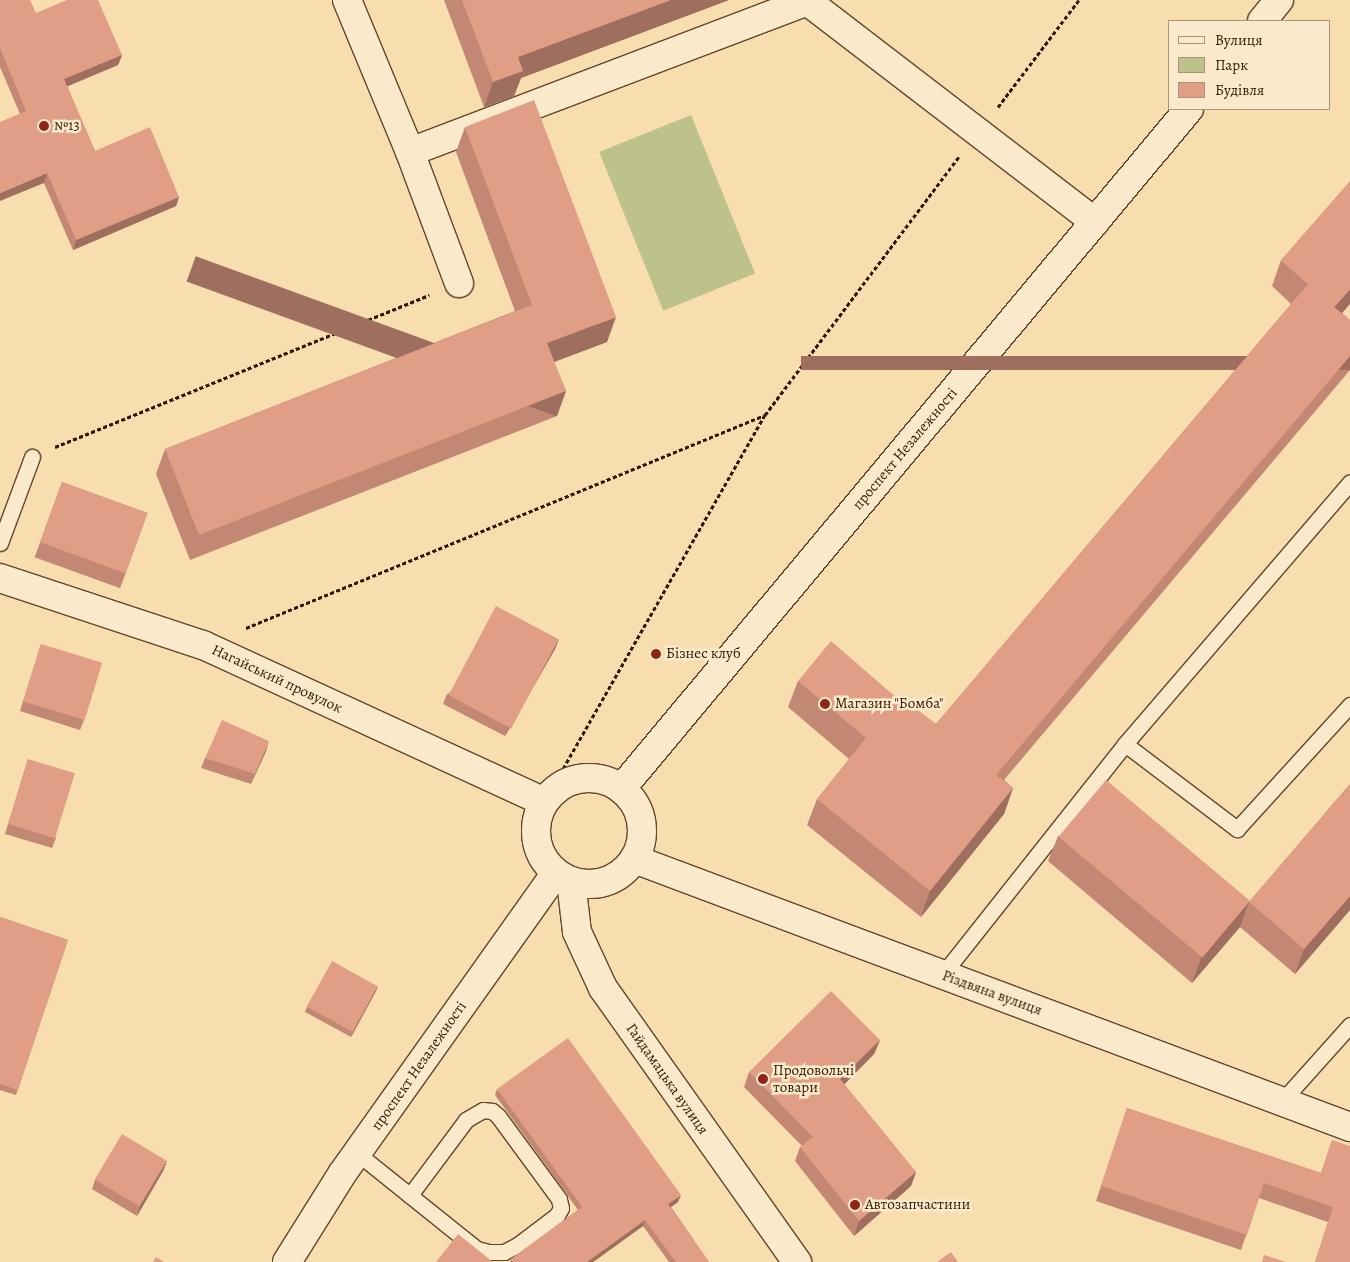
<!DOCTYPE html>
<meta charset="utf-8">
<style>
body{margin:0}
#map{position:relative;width:1350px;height:1262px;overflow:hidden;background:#f8ddae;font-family:Alegreya,serif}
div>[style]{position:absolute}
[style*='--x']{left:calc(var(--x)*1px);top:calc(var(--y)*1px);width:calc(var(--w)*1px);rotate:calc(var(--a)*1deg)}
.green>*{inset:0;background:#bdc18a;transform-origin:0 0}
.path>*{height:3px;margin-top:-1.5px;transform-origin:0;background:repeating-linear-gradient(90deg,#2f1700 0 4px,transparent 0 6.5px)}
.roads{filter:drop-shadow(1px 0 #61482c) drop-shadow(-1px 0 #61482c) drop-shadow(0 1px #61482c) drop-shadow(0 -1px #61482c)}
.lane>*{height:15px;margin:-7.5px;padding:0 7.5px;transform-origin:7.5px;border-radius:7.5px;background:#fae9ca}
.street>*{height:28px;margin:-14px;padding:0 14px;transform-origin:14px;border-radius:14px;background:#fae9ca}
.secondary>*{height:28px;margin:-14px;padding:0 14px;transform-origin:14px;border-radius:14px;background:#fae9ca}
.secondary>.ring{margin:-14px;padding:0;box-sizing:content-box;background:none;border:28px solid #fae9ca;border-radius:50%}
.wall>*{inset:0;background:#c28873;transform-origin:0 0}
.shaded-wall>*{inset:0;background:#9e6f5e;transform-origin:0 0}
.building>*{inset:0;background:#e19e86;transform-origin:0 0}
.dots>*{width:14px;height:14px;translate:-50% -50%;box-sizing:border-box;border:2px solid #fae9ca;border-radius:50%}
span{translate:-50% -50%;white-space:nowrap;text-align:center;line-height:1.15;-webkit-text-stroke:5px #fae9ca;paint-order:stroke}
.poi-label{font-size:15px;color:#2f1700}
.left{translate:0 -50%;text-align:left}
.street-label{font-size:15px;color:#2f1700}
.legend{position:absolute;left:1168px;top:20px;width:162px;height:90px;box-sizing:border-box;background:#fae9ca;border:1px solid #a99579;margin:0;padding:6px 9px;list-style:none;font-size:15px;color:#2f1700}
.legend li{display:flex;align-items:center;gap:10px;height:25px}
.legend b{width:25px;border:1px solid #a99579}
</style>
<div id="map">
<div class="green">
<i style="left:691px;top:115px;width:171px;height:99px;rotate:68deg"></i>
</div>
<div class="path">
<i style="--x:998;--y:107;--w:134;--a:-52.9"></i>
<i style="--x:55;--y:447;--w:404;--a:-22.1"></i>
<i style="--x:246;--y:628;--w:561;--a:-22.31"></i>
<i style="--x:560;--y:774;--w:413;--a:-60.3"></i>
<i style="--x:765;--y:415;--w:323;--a:-53.1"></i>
</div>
<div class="roads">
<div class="lane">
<i style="--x:0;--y:543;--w:92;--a:-69.6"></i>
<i style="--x:1125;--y:744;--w:345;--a:-49.3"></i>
<i style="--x:942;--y:975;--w:295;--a:-51.6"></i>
<i style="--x:1125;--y:744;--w:141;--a:37.2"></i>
<i style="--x:1237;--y:829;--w:168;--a:-47.7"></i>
<i style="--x:1282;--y:1101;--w:102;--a:-48.2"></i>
<i style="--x:357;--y:1153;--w:154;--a:38.7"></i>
<i style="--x:477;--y:1249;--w:12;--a:14"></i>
<i style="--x:489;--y:1252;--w:15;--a:0"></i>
<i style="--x:504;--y:1252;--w:17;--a:-28"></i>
<i style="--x:519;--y:1244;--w:48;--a:-37.3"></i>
<i style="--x:557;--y:1215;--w:8;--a:-60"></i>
<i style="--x:561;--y:1208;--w:9;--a:-103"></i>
<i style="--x:559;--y:1199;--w:103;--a:-126.3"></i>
<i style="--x:498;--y:1116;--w:8;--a:-140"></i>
<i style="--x:492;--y:1111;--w:9;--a:-174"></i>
<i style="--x:483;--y:1110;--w:20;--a:150"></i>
<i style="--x:466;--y:1120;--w:94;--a:126.7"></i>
</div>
<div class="street">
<i style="--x:347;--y:0;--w:165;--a:67.5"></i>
<i style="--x:410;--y:152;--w:425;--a:-20.8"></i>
<i style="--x:807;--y:1;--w:363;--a:37.5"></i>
<i style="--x:410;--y:152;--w:140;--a:69.5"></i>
<i style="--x:634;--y:859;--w:765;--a:20.52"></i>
<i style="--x:287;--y:1262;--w:104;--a:-58"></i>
<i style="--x:342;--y:1174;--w:369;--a:-54.6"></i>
</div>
<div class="secondary">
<i style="--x:1262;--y:21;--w:27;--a:-51"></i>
<i style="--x:0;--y:578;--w:214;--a:18.3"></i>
<i style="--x:203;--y:645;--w:375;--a:24.7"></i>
<i class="ring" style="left:536px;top:778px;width:78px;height:78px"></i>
<i style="--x:621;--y:789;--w:886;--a:-50.13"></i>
<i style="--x:571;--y:881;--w:51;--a:83.3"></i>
<i style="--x:577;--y:932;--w:62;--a:65.1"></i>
<i style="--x:603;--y:988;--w:336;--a:54.7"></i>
</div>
</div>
<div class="wall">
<i style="clip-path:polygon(0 0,36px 13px,122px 55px,118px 65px,67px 86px,95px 151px,179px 197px,176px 206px,73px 250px,44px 183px,20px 114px,0 67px)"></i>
<i style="clip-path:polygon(444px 0,729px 0,521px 78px,514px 96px,484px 107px)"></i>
<i style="clip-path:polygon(465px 127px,607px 342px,554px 362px,566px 391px,557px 416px,190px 560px,156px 474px,165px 449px,515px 311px,456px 152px)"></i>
<i style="clip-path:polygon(1281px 260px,1350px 320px,1350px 370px,1004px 780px,1013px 788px,1004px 814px,921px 917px,807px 825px,817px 799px,849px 759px,788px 707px,798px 681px,898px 699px,936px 724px,1291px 304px,1272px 286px)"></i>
<i style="left:62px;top:482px;width:91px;height:80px;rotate:20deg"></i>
<i style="clip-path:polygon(559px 639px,555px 649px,505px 736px,443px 704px,447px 694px)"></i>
<i style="clip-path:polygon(41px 644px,84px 720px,80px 730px,20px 711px)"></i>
<i style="clip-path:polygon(266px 751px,251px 784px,201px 768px,205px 758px)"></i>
<i style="clip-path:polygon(28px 759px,56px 838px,52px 848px,5px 834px)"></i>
<i style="clip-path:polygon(1350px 784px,1350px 910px,1295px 974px,1240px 927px,1192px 983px,1048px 861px,1058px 836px,1249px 902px)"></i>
<i style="clip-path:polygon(0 917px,68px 940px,16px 1095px,0 1090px)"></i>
<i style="clip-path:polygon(378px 986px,376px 991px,351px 1037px,305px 1012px,307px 1007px)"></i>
<i style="clip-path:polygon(880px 1040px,874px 1054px,844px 1084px,916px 1172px,911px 1186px,854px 1236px,795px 1161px,800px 1147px,802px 1146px,744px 1087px,749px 1072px)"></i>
<i style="clip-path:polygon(497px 1089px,678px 1202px,671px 1207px,709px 1262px,669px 1262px,643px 1226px,593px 1262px,510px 1262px,511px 1259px,578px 1210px,495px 1095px)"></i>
<i style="clip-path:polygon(1127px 1108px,1321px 1173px,1332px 1140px,1350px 1262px,1315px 1262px,1328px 1222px,1259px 1198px,1241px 1250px,1096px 1201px)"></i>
<i style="clip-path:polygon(167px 1161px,163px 1171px,137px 1216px,92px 1189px,95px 1180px)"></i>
</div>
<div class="shaded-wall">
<i style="clip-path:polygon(671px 0,729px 0,521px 78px,514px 96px,484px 107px,493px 82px,518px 57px)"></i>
<i style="clip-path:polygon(122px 55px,118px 65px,61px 89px,64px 79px)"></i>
<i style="clip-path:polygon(47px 173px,44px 183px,0 201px,0 193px)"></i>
<i style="clip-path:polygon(179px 197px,176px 206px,73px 250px,76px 240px)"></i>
<i style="clip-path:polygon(1350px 289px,1350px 304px,1325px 333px,1334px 307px)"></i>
<i style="clip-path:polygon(616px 317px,607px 342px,538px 368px,547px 343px)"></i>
<i style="left:1350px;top:356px;width:14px;height:549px;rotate:90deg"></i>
<i style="left:566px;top:391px;width:27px;height:394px;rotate:110deg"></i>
<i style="clip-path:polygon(559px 639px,555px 649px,505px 736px,509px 727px)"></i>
<i style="clip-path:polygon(269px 741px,266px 751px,251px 784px,255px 774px)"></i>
<i style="clip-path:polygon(1013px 788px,1004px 814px,921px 917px,930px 891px)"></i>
<i style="clip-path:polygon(1350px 896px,1350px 910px,1295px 974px,1304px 949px)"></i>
<i style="clip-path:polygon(1249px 902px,1240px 927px,1192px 983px,1201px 958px)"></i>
<i style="clip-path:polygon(378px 986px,376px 991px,351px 1037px,353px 1032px)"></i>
<i style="clip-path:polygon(880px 1040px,874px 1054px,835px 1094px,840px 1079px)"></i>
<i style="clip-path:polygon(167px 1161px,163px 1171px,137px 1216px,140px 1206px)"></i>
<i style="clip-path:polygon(916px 1172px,911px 1186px,854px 1236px,859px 1221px)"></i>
<i style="clip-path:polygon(681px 1195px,678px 1202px,666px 1210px,668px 1204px)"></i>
<i style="clip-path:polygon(645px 1220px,643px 1226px,593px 1262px,587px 1262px)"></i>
</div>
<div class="building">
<i style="clip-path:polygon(0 0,30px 0,36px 13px,67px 0,98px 0,122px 55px,64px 79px,95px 151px,150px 127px,179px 197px,76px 240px,47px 173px,0 193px,0 122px,26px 111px,0 48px)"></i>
<i style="clip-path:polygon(462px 0,671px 0,518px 57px,523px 71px,493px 82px)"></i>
<i style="clip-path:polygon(534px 100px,616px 317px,547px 343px,566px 391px,199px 535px,165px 449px,532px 305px,465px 127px)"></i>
<i style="clip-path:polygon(1350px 181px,1350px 289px,1334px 307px,1350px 320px,1350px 356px,996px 775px,1013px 788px,930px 891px,817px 799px,866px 738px,798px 681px,831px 641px,898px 699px,900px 696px,936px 724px,1308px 284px,1281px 260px)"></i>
<i style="left:62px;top:482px;width:91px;height:64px;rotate:20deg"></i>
<i style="left:496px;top:606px;width:71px;height:101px;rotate:28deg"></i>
<i style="left:41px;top:644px;width:64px;height:60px;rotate:17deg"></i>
<i style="clip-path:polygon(222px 720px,269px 741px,255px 774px,205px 758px)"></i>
<i style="left:28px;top:759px;width:49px;height:68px;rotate:17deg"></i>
<i style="left:1106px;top:780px;width:188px;height:74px;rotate:40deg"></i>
<i style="clip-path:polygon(1350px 784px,1350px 896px,1304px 949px,1249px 902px)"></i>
<i style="clip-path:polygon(0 917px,68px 940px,18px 1090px,0 1084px)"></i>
<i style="left:332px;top:961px;width:52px;height:52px;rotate:29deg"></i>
<i style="clip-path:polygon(831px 991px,880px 1040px,840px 1079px,916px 1172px,859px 1221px,800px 1147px,813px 1137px,749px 1072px)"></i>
<i style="clip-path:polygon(568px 1038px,681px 1195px,668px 1204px,709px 1262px,676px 1262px,645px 1220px,587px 1262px,513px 1262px,511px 1259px,582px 1207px,497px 1089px)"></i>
<i style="clip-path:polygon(1127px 1108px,1321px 1173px,1332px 1140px,1350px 1146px,1350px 1262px,1315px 1262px,1333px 1207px,1264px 1183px,1247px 1235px,1101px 1186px)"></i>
<i style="left:122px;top:1134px;width:52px;height:53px;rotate:31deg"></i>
<i style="clip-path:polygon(458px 1234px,493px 1262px,436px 1262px)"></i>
<i style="clip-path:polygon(951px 1252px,958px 1262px,937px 1262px)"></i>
<i style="clip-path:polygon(1264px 1255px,1286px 1262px,1262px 1262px)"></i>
<i style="clip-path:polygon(156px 1257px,164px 1262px,153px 1262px)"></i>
</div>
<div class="dots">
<i style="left:44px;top:126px;background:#8f2418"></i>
<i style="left:656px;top:654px;background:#8f2418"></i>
<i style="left:825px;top:704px;background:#8f2418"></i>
<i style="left:763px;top:1079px;background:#8f2418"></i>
<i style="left:855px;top:1205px;background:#8f2418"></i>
</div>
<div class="poi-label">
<span class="left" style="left:54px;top:126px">№13</span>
<span class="left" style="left:666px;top:654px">Бізнес клуб</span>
<span class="left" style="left:835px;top:704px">Магазин "Бомба"</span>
<span class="left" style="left:773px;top:1079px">Продовольчі<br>товари</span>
<span class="left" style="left:865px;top:1205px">Автозапчастини</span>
</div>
<div class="street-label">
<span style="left:905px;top:449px;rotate:-50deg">проспект Незалежності</span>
<span style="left:277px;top:679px;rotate:25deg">Нагайський провулок</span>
<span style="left:992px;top:993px;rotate:20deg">Різдвяна вулиця</span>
<span style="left:419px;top:1066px;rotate:-55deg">проспект Незалежності</span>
<span style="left:667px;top:1079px;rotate:55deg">Гайдамацька вулиця</span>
</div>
<ul class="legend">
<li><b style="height:6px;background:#fae9ca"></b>Вулиця</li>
<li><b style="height:14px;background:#bdc18a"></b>Парк</li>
<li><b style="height:14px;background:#e19e86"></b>Будівля</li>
</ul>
</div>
